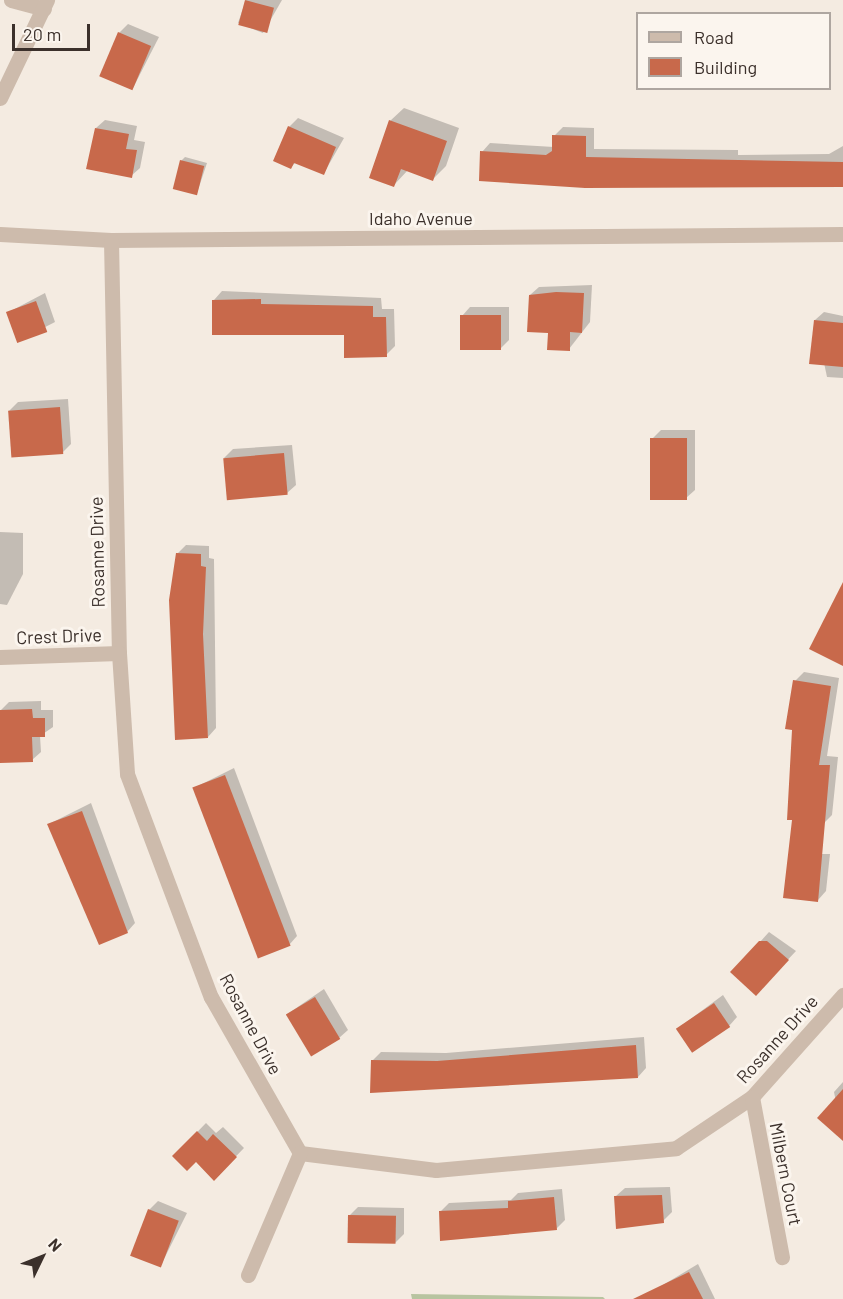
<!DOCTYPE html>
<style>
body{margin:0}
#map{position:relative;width:843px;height:1299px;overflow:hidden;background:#f4ebe1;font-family:Barlow,sans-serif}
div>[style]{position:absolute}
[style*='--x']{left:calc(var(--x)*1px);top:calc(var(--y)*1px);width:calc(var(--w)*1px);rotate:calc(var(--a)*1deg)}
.green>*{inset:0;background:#b8c4a0}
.shadow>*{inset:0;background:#0003}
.building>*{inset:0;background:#c8694b;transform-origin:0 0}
.minor>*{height:15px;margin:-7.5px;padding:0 7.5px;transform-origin:7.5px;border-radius:7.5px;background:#cdbbac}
.tertiary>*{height:15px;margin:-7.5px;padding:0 7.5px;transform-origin:7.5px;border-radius:7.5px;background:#cdbbac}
span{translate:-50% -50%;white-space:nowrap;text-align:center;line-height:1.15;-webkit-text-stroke:6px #fbf5ee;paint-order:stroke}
.street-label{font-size:18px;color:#3b302b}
.legend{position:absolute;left:636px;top:12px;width:195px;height:78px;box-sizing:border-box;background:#fbf5ee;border:2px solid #aea6a0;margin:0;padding:8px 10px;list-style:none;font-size:18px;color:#3b302b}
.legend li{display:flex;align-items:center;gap:12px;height:30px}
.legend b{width:30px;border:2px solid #aea6a0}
.north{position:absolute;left:12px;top:1227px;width:60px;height:60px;-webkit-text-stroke:4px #fbf5ee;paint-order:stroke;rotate:47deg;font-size:16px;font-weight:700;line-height:24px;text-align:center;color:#3b302b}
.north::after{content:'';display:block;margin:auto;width:21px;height:27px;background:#3b302b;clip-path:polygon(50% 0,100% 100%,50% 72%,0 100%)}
.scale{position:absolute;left:12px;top:24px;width:78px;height:27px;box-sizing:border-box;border:3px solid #3b302b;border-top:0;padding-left:8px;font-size:18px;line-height:21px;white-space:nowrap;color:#3b302b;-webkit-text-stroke:4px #fbf5ee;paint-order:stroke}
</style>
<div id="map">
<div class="green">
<i style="clip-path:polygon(411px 1294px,603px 1297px,605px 1299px,412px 1299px)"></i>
</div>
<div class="shadow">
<i style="clip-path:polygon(246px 0,282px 0,263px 33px,238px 23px)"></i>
<i style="clip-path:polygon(128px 24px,159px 37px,133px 88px,119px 33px)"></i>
<i style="clip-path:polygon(404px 108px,459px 128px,446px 166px,433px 179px,408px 170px,394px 185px,390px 121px)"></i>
<i style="clip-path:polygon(298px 118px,344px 138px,324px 173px,296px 162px,291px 167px,289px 127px)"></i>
<i style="clip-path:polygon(105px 120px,137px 126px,134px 140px,145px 142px,140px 168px,131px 176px,96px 128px)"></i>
<i style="clip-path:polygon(563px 127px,594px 128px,594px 149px,738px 150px,738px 155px,829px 154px,843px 146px,843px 186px,482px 152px,490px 143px,554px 147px,554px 136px)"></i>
<i style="clip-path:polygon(185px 157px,207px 163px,197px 193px,181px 161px)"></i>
<i style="clip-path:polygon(592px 285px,590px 322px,569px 349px,550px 331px,530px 295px,539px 287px)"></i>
<i style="clip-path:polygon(222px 291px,381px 298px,382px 309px,394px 309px,395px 346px,386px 355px,345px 333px,214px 300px)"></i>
<i style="clip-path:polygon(45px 293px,55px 322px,18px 341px,7px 313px)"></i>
<i style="clip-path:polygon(470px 307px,509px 307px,509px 340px,500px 349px,462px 316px)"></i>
<i style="clip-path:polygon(824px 312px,843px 316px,843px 378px,827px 377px,815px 320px)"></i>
<i style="clip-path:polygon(68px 399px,71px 444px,63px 452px,9px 411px,18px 402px)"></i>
<i style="clip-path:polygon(661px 430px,695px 430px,695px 490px,686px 498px,652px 439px)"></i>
<i style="clip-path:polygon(292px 445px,296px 485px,287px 493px,224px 458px,233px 449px)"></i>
<i style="clip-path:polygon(0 532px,23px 533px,23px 574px,7px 605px,0 604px)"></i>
<i style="clip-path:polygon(186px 545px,209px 546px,209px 558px,214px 559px,216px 728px,208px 737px,177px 554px)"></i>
<i style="clip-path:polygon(804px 672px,839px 678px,827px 756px,838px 757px,832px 815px,823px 824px,794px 819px,795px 681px)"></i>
<i style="clip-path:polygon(41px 701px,41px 710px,53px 710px,53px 727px,40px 736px,41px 752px,32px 760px,0 711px,9px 702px)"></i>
<i style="clip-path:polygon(234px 768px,297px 936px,289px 945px,194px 788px)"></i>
<i style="clip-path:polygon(91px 803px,135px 923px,127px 932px,49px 824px)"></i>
<i style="clip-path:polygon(799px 854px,830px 854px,826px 891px,818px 900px)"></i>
<i style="clip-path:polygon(769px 932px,796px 951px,764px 985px,760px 942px)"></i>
<i style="clip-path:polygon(324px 989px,348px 1030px,339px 1038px,286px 1015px)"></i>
<i style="clip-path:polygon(723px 995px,737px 1017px,729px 1026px,677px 1029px)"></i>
<i style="clip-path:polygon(644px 1037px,646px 1068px,638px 1077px,371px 1092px,372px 1061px,381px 1052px,446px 1053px)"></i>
<i style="clip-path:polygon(843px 1082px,843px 1138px,834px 1092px)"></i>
<i style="clip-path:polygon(206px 1123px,216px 1133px,223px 1127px,244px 1148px,214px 1179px,196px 1160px,174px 1156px)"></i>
<i style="clip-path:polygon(670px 1187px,672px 1212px,663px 1221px,616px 1196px,625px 1188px)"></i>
<i style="clip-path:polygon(562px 1189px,565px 1220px,556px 1229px,440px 1212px,449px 1203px,511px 1200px,518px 1193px)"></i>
<i style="clip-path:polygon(158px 1201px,187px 1213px,162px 1263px,149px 1210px)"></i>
<i style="clip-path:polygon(358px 1207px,404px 1208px,404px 1234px,395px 1243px,350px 1215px)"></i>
<i style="clip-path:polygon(698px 1264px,715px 1299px,664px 1299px,658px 1288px)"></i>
</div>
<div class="building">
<i style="left:245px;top:0;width:30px;height:26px;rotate:15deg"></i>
<i style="left:118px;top:32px;width:36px;height:48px;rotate:23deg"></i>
<i style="clip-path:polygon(389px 120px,447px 141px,433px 181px,401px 169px,394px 187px,369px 178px)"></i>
<i style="clip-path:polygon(288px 126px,336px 147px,324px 175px,294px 163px,291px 169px,273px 161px)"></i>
<i style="clip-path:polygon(95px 128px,129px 134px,126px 149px,137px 150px,132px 178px,86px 169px)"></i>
<i style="clip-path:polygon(552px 135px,586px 136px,586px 157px,843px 162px,843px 187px,585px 188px,479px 181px,480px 151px,546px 155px,552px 151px)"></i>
<i style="left:180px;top:160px;width:25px;height:30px;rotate:14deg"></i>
<i style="clip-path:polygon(556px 292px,584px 293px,582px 333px,570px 332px,570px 351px,547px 350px,548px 333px,527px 332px,529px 295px)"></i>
<i style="clip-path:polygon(261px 299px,261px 304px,373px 306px,373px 317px,386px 317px,387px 357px,344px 358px,344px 335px,212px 335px,212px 300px)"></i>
<i style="left:36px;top:301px;width:33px;height:32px;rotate:70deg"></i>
<i style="left:460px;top:315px;width:41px;height:35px"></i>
<i style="clip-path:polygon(814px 320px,843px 323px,843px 367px,809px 364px)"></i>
<i style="left:60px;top:407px;width:47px;height:52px;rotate:86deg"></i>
<i style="left:650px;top:438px;width:37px;height:62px"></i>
<i style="left:284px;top:453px;width:42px;height:61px;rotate:85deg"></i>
<i style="clip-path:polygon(176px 553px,201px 554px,201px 566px,206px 567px,203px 634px,208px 738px,175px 740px,169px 600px)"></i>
<i style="clip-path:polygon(843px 582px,843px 666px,809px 649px)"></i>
<i style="clip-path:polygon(793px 680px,831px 686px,819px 765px,830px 765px,818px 902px,783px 898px,792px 820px,787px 820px,792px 730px,785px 729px)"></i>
<i style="clip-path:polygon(32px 709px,33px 718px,45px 718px,45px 737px,32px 737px,33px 762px,0 763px,0 710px)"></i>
<i style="left:225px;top:775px;width:183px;height:35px;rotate:69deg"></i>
<i style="clip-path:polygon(82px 811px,128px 933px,99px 945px,47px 824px)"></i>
<i style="clip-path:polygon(759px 941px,767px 941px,789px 960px,756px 996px,730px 972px)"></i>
<i style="left:315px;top:997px;width:49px;height:34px;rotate:59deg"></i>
<i style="left:714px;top:1003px;width:29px;height:46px;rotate:56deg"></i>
<i style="clip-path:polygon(636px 1045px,638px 1078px,370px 1093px,371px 1060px,437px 1061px)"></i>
<i style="clip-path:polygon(843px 1089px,843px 1141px,817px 1118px)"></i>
<i style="clip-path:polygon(197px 1131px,207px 1141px,213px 1134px,237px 1157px,214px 1181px,196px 1162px,187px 1171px,172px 1156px)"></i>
<i style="clip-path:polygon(662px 1195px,664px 1223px,616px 1229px,614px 1196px)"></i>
<i style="clip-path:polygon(554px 1197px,557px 1230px,440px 1241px,439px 1211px,508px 1208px,508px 1201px)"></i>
<i style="left:148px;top:1209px;width:33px;height:50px;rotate:21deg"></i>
<i style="left:348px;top:1215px;width:48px;height:28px;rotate:1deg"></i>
<i style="clip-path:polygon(689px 1272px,703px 1299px,633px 1299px)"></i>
</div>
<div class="minor">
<i style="--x:11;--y:0;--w:34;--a:15"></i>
<i style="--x:0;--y:234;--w:111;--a:3.1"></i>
<i style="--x:111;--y:240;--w:732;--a:-0.47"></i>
<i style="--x:111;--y:240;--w:413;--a:88.9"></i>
<i style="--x:119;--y:653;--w:121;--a:86.2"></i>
<i style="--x:127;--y:774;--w:238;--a:69.4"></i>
<i style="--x:211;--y:997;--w:180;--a:60.3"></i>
<i style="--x:300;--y:1153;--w:137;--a:7.1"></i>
<i style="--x:436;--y:1170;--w:241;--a:-5.2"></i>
<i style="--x:676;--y:1148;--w:92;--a:-33.9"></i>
<i style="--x:752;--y:1097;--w:137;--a:-48.3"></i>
<i style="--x:0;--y:657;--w:119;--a:-1.9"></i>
<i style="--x:752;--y:1097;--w:163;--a:79.4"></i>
<i style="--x:248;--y:1275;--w:133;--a:-66.9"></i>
</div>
<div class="tertiary">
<i style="--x:0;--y:98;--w:109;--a:-64.4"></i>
</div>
<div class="street-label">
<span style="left:421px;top:218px">Idaho Avenue</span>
<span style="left:97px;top:552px;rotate:-91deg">Rosanne Drive</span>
<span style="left:59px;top:636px;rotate:-2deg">Crest Drive</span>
<span style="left:251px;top:1024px;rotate:62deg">Rosanne Drive</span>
<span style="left:777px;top:1039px;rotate:-48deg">Rosanne Drive</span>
<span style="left:786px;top:1174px;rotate:79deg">Milbern Court</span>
</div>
<ul class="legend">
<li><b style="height:8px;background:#cdbbac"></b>Road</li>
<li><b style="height:16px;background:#c8694b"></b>Building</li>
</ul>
<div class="north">N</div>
<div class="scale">20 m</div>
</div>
